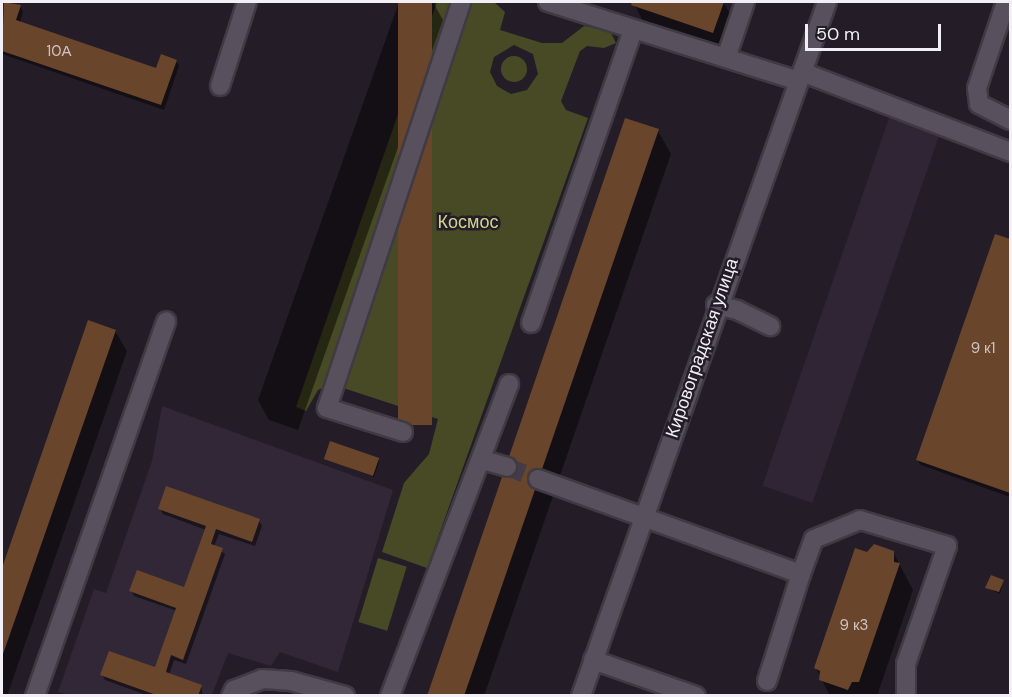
<!DOCTYPE html>
<meta charset="utf-8">
<style>
body{margin:0}
#map{position:relative;width:1012px;height:697px;overflow:hidden;background:#241d28;font-family:"DM Sans",sans-serif}
div>[style]{position:absolute}
[style*='--x']{left:calc(var(--x)*1px);top:calc(var(--y)*1px);width:calc(var(--w)*1px);rotate:calc(var(--a)*1deg)}
.built>*{inset:0;background:#2f2535;transform-origin:0 0}
.education>*{inset:0;background:#312736}
.green>*{inset:0;background:#484a25;transform-origin:0 0}
.round{border-radius:50%}
.shadow>*{inset:0;background:#0007}
.building>*{inset:0;background:#69452b;transform-origin:0 0}
.minor-tunnel>*{height:18px;margin-top:-9px;transform-origin:0;background:repeating-linear-gradient(90deg,#433c47 0 18px,transparent 0 27px)}
.roads{filter:drop-shadow(2px 0 #403a43) drop-shadow(-2px 0 #403a43) drop-shadow(0 2px #403a43) drop-shadow(0 -2px #403a43)}
.minor>*{height:18px;margin:-9px;padding:0 9px;transform-origin:9px;border-radius:9px;background:#58505d}
span{translate:-50% -50%;white-space:nowrap;text-align:center;line-height:1.15;-webkit-text-stroke:5px #241d28;paint-order:stroke}
.number-label{font-size:15px;color:#d0c4c3}
.number-label span{-webkit-text-stroke-width:0}
.park-label{font-size:18px;color:#cfd38c}
.street-label{font-size:18px;color:#f3eff6}
.frame{position:absolute;inset:0;border:3px solid #f3eff6;pointer-events:none}
.scale{position:absolute;left:805px;top:24px;width:136px;height:27px;box-sizing:border-box;border:3px solid #f3eff6;border-top:0;padding-left:8px;font-size:18px;line-height:21px;white-space:nowrap;color:#f3eff6;-webkit-text-stroke:4px #241d28;paint-order:stroke}
</style>
<div id="map">
<div class="built">
<i style="left:889px;top:118px;width:53px;height:389px;rotate:19deg"></i>
</div>
<div class="education">
<i style="clip-path:polygon(162px 406px,393px 490px,338px 672px,280px 652px,271px 666px,228px 653px,212px 695px,71px 696px,58px 692px,94px 589px,106px 593px,152px 461px)"></i>
</div>
<div class="green">
<i style="clip-path:polygon(evenodd,437px 2px,494px 2px,505px 12px,500px 30px,542px 43px,562px 43px,584px 26px,610px 31px,616px 43px,604px 48px,587px 46px,580px 51px,561px 101px,566px 110px,588px 118px,427px 568px,382px 552px,404px 483px,429px 454px,438px 419px,331px 384px,318px 390px,306px 411px,296px 407px,437px 2px,514px 45px,533px 54px,538px 74px,527px 90px,511px 94px,497px 86px,490px 72px,494px 57px,514px 45px)"></i>
<i class="round" style="left:501px;top:56px;width:26px;height:26px"></i>
<i style="left:378px;top:558px;width:30px;height:67px;rotate:17deg"></i>
</div>
<div class="shadow">
<i style="clip-path:polygon(5px 2px,20px 6px,23px 11px,20px 23px,157px 69px,176px 61px,179px 66px,164px 110px,2px 54px)"></i>
<i style="clip-path:polygon(399px 2px,433px 2px,443px 20px,298px 430px,269px 420px,258px 400px)"></i>
<i style="clip-path:polygon(633px 2px,723px 2px,738px 27px,727px 57px,647px 29px)"></i>
<i style="clip-path:polygon(658px 131px,671px 154px,484px 696px,429px 696px)"></i>
<i style="clip-path:polygon(996px 236px,1010px 241px,1010px 497px,921px 465px,917px 460px)"></i>
<i style="clip-path:polygon(89px 322px,115px 331px,127px 351px,7px 696px,2px 696px,2px 573px)"></i>
<i style="clip-path:polygon(325px 458px,378px 459px,379px 462px,374px 477px)"></i>
<i style="clip-path:polygon(160px 509px,259px 521px,262px 526px,255px 546px,219px 534px,214px 546px,225px 554px,186px 664px,174px 660px,169px 675px,201px 686px,203px 696px,149px 696px,105px 680px,102px 674px,156px 669px,177px 611px,134px 596px,131px 590px,184px 589px,206px 530px,163px 514px)"></i>
<i style="clip-path:polygon(893px 552px,913px 590px,877px 696px,830px 696px,816px 668px,867px 553px)"></i>
<i style="clip-path:polygon(1003px 581px,1000px 594px,987px 588px)"></i>
</div>
<div class="building">
<i style="clip-path:polygon(4px 2px,21px 5px,16px 20px,156px 68px,161px 54px,177px 60px,161px 105px,2px 51px)"></i>
<i style="left:398px;top:2px;width:34px;height:423px"></i>
<i style="clip-path:polygon(632px 2px,724px 2px,713px 33px,631px 5px)"></i>
<i style="clip-path:polygon(625px 118px,659px 129px,572px 382px,464px 696px,427px 696px)"></i>
<i style="clip-path:polygon(995px 234px,1010px 239px,1010px 493px,916px 460px)"></i>
<i style="clip-path:polygon(88px 320px,116px 330px,2px 657px,2px 568px)"></i>
<i style="left:330px;top:441px;width:52px;height:19px;rotate:19deg"></i>
<i style="clip-path:polygon(166px 486px,260px 519px,252px 542px,216px 529px,211px 544px,223px 548px,183px 660px,171px 655px,166px 672px,202px 685px,198px 696px,159px 696px,100px 675px,109px 651px,155px 667px,176px 608px,129px 591px,137px 570px,184px 587px,206px 526px,158px 509px)"></i>
<i style="clip-path:polygon(874px 544px,894px 551px,894px 562px,900px 563px,859px 682px,852px 682px,848px 690px,819px 680px,820px 671px,814px 668px,855px 548px,867px 552px)"></i>
<i style="clip-path:polygon(991px 575px,1004px 580px,999px 592px,985px 588px)"></i>
</div>
<div class="minor-tunnel">
<i style="--x:507;--y:467;--w:33;--a:21"></i>
</div>
<div class="roads">
<div class="minor">
<i style="--x:548;--y:2;--w:260;--a:17.5"></i>
<i style="--x:1006;--y:2;--w:91;--a:108.6"></i>
<i style="--x:977;--y:88;--w:16;--a:83"></i>
<i style="--x:979;--y:104;--w:35;--a:27"></i>
<i style="--x:726;--y:58;--w:59;--a:-71.3"></i>
<i style="--x:802;--y:72;--w:223;--a:21"></i>
<i style="--x:220;--y:86;--w:88;--a:-72.2"></i>
<i style="--x:716;--y:305;--w:22;--a:13"></i>
<i style="--x:737;--y:310;--w:37;--a:26"></i>
<i style="--x:531;--y:323;--w:310;--a:-70.8"></i>
<i style="--x:403;--y:432;--w:80;--a:-162.5"></i>
<i style="--x:327;--y:408;--w:428;--a:-71.7"></i>
<i style="--x:483;--y:460;--w:25;--a:16"></i>
<i style="--x:538;--y:479;--w:280;--a:19.9"></i>
<i style="--x:801;--y:574;--w:37;--a:-70"></i>
<i style="--x:814;--y:539;--w:50;--a:-22.4"></i>
<i style="--x:860;--y:520;--w:91;--a:16.6"></i>
<i style="--x:947;--y:546;--w:125;--a:109.2"></i>
<i style="--x:906;--y:664;--w:32;--a:90"></i>
<i style="--x:593;--y:660;--w:109;--a:19.3"></i>
<i style="--x:767;--y:681;--w:112;--a:-72.4"></i>
<i style="--x:35;--y:696;--w:397;--a:-70.7"></i>
<i style="--x:231;--y:696;--w:7;--a:-63"></i>
<i style="--x:234;--y:690;--w:30;--a:-21"></i>
<i style="--x:262;--y:679;--w:29;--a:4"></i>
<i style="--x:291;--y:681;--w:56;--a:15.5"></i>
<i style="--x:390;--y:696;--w:334;--a:-69.1"></i>
<i style="--x:581;--y:696;--w:736;--a:-70.48"></i>
</div>
</div>
<div class="number-label">
<span style="left:59px;top:52px">10А</span>
<span style="left:983px;top:349px">9 к1</span>
<span style="left:854px;top:626px">9 к3</span>
</div>
<div class="park-label">
<span style="left:468px;top:222px">Космос</span>
</div>
<div class="street-label">
<span style="left:702px;top:348px;rotate:-71deg">Кировоградская улица</span>
</div>
<div class="frame"></div>
<div class="scale">50 m</div>
</div>
